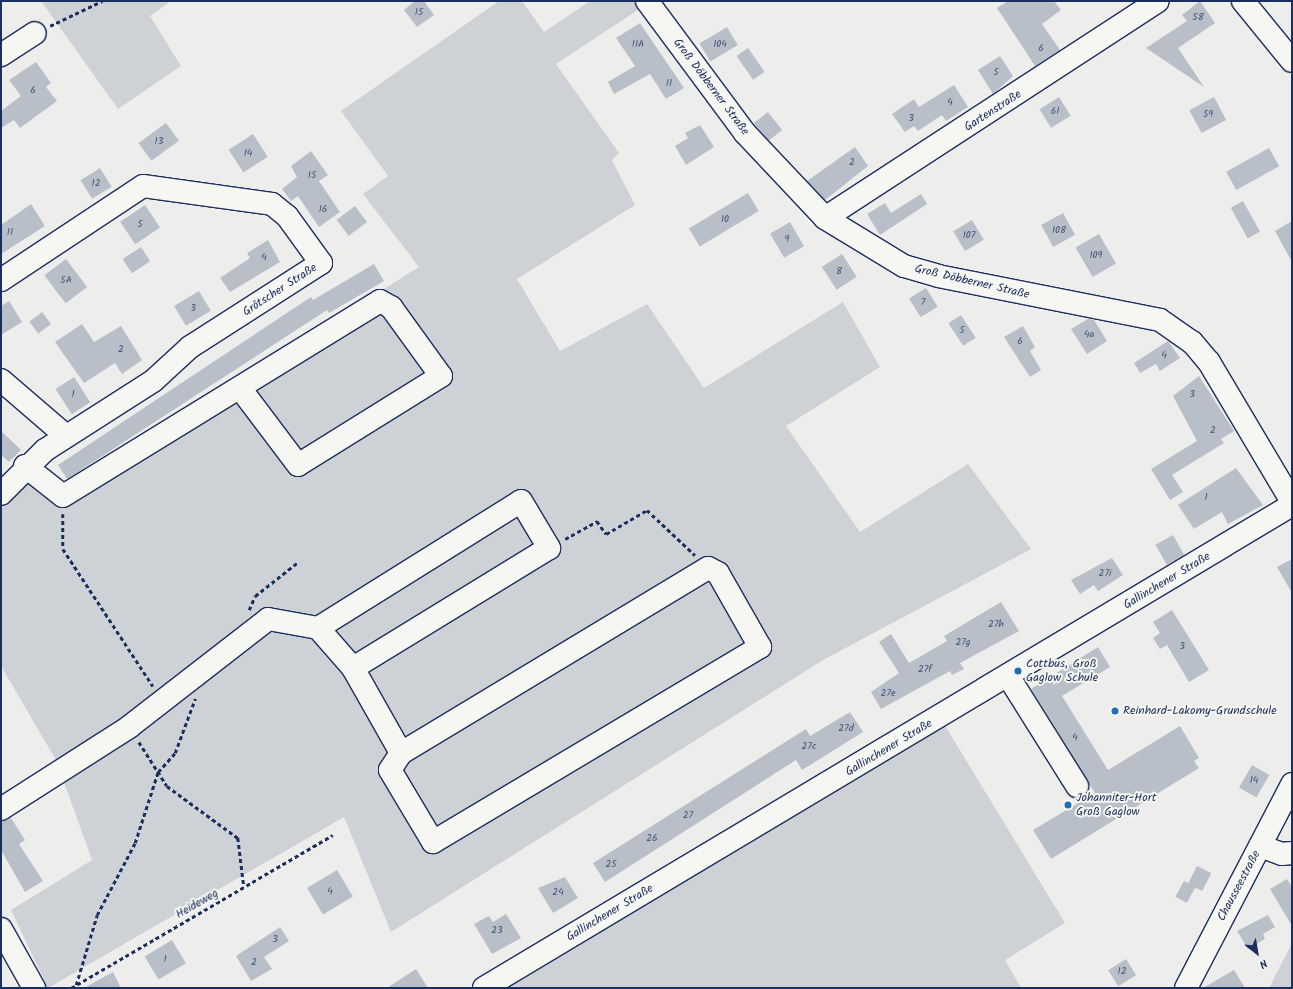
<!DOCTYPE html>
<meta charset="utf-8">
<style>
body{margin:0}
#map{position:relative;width:1293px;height:989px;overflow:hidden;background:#edeeec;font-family:Kalam,sans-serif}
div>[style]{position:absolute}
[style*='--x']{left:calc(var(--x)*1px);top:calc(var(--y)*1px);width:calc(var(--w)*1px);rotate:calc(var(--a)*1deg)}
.green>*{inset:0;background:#ced2d7}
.building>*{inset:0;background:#b9bfc8;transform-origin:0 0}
.path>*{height:2.5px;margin-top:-1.25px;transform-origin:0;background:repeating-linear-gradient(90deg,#1b2f5e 0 4px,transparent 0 7px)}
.roads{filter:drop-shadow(1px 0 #1b2f5e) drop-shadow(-1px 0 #1b2f5e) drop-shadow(0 1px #1b2f5e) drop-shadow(0 -1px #1b2f5e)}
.minor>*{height:22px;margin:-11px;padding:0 11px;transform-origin:11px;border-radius:11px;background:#f6f6f2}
.dots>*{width:11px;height:11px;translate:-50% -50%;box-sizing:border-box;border:2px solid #f6f6f2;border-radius:50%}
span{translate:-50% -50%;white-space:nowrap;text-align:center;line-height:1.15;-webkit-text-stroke:4px #f6f6f2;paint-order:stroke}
.number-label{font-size:10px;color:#425378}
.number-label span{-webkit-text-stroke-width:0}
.street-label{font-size:12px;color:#1b2f5e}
.poi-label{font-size:12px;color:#1b2f5e}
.left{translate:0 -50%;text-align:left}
.frame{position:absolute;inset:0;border:2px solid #1b2f5e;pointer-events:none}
.north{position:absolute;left:1237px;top:933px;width:40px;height:40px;-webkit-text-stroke:3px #f6f6f2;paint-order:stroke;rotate:149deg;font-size:11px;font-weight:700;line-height:16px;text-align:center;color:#1b2f5e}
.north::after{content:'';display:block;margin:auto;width:14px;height:18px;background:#1b2f5e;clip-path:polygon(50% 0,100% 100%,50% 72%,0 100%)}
</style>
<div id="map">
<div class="green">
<i style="clip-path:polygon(41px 1px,171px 1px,150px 16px,181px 66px,118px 109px)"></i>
<i style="clip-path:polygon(499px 1px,522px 1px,544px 32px,590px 1px,641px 1px,644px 6px,556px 64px,619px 153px,612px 160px,635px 205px,517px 279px,560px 351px,647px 304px,704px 388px,843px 302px,880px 367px,786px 426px,860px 532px,968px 464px,1031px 549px,823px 660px,391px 932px,344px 817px,48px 988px,11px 910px,92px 860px,56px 760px,1px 666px,1px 507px,25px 479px,53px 496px,419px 267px,363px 194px,388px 176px,341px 111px)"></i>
<i style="clip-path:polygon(944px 724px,1065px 923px,1005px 960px,1021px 988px,499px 988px)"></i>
<i style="clip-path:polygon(1292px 943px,1292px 988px,1269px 988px)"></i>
</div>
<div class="building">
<i style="clip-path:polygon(415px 1px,424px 1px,434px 15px,417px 27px,404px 10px)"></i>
<i style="clip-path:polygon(1008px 1px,1054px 1px,1061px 10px,1042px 24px,1060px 50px,1035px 66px,997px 8px)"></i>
<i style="clip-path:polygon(1200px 1px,1215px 23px,1178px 48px,1204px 87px,1146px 48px,1187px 21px,1182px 15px)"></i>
<i style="clip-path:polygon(640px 23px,684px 88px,666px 99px,650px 74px,614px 94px,608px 82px,635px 66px,616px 38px)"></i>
<i style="left:727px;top:27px;width:21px;height:32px;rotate:59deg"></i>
<i style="left:748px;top:48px;width:29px;height:14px;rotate:55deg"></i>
<i style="clip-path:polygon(1000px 56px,1013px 76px,993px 94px,978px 70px)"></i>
<i style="clip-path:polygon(36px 62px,51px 83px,46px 87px,57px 101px,20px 128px,14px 120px,1px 128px,1px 111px,21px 96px,9px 80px)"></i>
<i style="clip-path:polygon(954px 85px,968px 107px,946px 121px,942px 115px,918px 131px,914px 126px,905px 132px,892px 114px,914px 99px,919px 107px)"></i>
<i style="left:1059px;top:97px;width:22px;height:23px;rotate:58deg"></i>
<i style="left:1214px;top:97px;width:26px;height:28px;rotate:62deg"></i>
<i style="left:768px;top:112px;width:23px;height:18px;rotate:52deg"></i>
<i style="left:166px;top:123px;width:22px;height:34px;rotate:54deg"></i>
<i style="clip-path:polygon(700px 125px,714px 147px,686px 165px,675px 146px,688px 138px,685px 133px)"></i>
<i style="left:253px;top:134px;width:27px;height:29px;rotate:57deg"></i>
<i style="clip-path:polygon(855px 147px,868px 166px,825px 200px,807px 181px)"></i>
<i style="left:1269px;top:148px;width:21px;height:49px;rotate:61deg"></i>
<i style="clip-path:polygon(311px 151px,328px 175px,319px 181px,340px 212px,319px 227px,298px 196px,291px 201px,282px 189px,297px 177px,291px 166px)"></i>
<i style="left:100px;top:168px;width:22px;height:23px;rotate:58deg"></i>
<i style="left:748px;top:193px;width:21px;height:69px;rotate:59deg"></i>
<i style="clip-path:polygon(921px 194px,927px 204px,880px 235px,867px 214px,885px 203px,891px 213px)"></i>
<i style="left:1243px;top:201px;width:35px;height:14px;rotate:61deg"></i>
<i style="clip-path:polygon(31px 204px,45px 226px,1px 254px,1px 225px)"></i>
<i style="left:145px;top:205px;width:27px;height:30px;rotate:56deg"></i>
<i style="left:355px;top:206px;width:20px;height:23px;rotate:53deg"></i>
<i style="left:1063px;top:213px;width:25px;height:25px;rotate:61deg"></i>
<i style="left:972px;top:220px;width:23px;height:22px;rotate:59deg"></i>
<i style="clip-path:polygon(1292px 221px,1292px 262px,1275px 231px)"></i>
<i style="left:790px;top:222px;width:28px;height:23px;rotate:60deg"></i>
<i style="left:1099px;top:234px;width:34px;height:27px;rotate:60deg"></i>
<i style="clip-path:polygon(268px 240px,280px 262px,230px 292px,220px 278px,250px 258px,247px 253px)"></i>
<i style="left:141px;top:247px;width:17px;height:22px;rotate:57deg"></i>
<i style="left:842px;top:254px;width:27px;height:24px;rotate:57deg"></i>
<i style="left:66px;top:259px;width:35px;height:27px;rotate:53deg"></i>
<i style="clip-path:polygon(374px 264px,384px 281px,329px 313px,327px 310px,67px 479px,58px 465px,311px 297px,313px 300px)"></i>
<i style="left:926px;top:288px;width:22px;height:20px;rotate:58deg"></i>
<i style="left:199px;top:291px;width:23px;height:29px;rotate:59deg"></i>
<i style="clip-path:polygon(9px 301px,22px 322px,1px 335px,1px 306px)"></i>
<i style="left:42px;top:312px;width:15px;height:16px;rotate:53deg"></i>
<i style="left:961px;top:315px;width:27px;height:15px;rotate:57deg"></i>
<i style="clip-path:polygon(1088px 319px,1094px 320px,1107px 341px,1087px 354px,1071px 329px)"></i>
<i style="clip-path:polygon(82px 324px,94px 342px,121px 326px,142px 360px,122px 374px,115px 363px,84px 383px,55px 342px)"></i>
<i style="clip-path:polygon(1023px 326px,1035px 347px,1030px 351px,1041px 370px,1030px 377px,1004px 337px)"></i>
<i style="clip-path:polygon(1168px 341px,1180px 358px,1160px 371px,1156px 364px,1140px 373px,1134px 363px)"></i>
<i style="clip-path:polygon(1199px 376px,1234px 431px,1221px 439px,1224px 443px,1172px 475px,1183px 492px,1170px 500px,1151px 469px,1197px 441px,1173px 396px)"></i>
<i style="left:74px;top:377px;width:30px;height:22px;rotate:57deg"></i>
<i style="clip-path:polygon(1px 431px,21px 450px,9px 462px,1px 455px)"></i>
<i style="clip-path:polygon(1236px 468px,1263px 505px,1228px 524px,1222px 512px,1194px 529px,1178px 505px)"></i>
<i style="left:1173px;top:535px;width:23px;height:20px;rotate:61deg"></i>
<i style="clip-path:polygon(1112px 558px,1123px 575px,1098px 591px,1094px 585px,1080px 594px,1071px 580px)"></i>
<i style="clip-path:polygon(1292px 559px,1292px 593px,1277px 567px)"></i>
<i style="clip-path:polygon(1001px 602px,1019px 631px,960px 663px,964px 669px,952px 675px,950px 671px,881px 709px,871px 692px,899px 673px,879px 642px,891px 634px,909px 663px,947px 641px,944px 636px)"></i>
<i style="clip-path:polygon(1172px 610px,1209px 670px,1189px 682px,1167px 645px,1160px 649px,1153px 638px,1160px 633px,1153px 622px)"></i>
<i style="clip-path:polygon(1098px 647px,1110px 667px,1062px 696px,1108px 770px,1180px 726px,1199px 758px,1194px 761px,1199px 768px,1051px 859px,1033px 830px,1095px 793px,1031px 689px)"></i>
<i style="clip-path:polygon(850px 712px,863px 732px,802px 770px,796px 760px,605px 882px,593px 863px,806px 729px,810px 736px)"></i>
<i style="left:1252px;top:765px;width:20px;height:26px;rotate:30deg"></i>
<i style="clip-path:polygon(11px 818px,25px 840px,19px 844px,43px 881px,25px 892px,1px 850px,1px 823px)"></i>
<i style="left:1197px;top:866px;width:16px;height:20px;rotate:27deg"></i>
<i style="left:337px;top:870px;width:31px;height:35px;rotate:59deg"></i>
<i style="clip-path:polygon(565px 877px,578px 898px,553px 913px,538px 888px)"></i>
<i style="clip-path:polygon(1287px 879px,1292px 887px,1292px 926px,1270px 889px)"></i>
<i style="left:1184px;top:881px;width:13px;height:18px;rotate:29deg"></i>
<i style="clip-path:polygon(506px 914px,521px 938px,492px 954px,474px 924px,489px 916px,493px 922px)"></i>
<i style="clip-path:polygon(1268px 915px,1275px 927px,1263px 934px,1265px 939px,1248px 949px,1237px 931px)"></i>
<i style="clip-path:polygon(280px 927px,289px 941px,264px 957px,272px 969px,251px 981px,236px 956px)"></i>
<i style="left:172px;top:940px;width:27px;height:32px;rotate:59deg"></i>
<i style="left:1126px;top:959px;width:19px;height:21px;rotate:58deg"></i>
<i style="clip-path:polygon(416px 969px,428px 988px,387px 988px)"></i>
<i style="clip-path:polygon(1234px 970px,1245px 988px,1203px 988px)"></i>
<i style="clip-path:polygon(113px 972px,121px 988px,84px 988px)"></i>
</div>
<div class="path">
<i style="--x:50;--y:26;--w:58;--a:-25.7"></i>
<i style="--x:63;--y:514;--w:35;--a:90"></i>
<i style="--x:63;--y:549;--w:164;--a:56.7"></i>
<i style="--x:565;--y:539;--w:37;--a:-29"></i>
<i style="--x:597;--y:521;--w:16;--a:55"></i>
<i style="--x:606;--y:534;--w:48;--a:-30.3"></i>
<i style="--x:647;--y:510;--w:66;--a:43.2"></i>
<i style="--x:249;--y:610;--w:15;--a:-67"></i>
<i style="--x:255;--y:596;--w:53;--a:-38.2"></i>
<i style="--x:139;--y:742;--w:52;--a:57.5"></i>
<i style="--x:167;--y:786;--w:88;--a:36.2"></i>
<i style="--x:238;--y:838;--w:49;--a:83"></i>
<i style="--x:76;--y:985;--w:73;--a:-73.3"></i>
<i style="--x:97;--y:915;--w:81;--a:-62.2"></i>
<i style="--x:135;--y:843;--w:75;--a:-72.1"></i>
<i style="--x:158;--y:772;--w:25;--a:-48"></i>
<i style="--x:175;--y:753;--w:58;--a:-69.7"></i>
<i style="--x:71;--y:988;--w:303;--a:-30.3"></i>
</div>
<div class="roads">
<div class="minor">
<i style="--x:647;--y:1;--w:164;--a:53.4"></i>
<i style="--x:745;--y:133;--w:117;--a:46.7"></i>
<i style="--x:825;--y:218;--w:92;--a:31.3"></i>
<i style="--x:904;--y:266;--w:35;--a:16"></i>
<i style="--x:938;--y:276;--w:226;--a:11.2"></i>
<i style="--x:1160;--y:320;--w:39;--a:35"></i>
<i style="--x:1192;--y:342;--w:26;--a:50"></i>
<i style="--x:1209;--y:362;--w:163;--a:59.3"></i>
<i style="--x:1243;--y:1;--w:77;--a:50.8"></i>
<i style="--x:1;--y:55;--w:40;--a:-32.9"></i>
<i style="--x:825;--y:218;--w:397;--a:-33.1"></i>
<i style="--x:1;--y:280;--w:170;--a:-33.5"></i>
<i style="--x:143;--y:186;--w:130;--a:7.9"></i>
<i style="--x:272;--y:204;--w:19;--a:39"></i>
<i style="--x:287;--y:216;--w:58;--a:54.1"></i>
<i style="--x:321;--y:263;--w:156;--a:147.3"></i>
<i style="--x:190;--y:347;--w:50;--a:137.4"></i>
<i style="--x:153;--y:381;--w:128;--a:147.4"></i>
<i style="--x:45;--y:450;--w:62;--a:135"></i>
<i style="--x:1;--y:380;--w:86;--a:40.7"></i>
<i style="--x:25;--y:466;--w:48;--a:38.3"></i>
<i style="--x:63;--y:496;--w:372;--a:-31.6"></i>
<i style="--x:380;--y:301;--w:13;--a:29"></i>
<i style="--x:391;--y:307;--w:85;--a:54.1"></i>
<i style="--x:441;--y:376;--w:168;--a:148.1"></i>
<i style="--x:298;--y:465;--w:96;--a:-127"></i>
<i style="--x:318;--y:628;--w:239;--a:-32"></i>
<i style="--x:521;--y:501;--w:55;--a:59.2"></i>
<i style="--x:549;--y:548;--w:230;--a:148.5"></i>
<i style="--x:1008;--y:676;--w:130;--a:57.9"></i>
<i style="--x:1;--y:809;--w:152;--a:-32.6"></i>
<i style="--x:129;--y:727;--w:176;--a:-37.8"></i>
<i style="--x:268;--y:619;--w:51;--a:10.2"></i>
<i style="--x:318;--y:628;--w:53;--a:48.8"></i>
<i style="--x:353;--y:668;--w:98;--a:60.5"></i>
<i style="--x:401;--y:753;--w:20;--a:123"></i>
<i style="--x:390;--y:770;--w:84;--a:59.2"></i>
<i style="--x:433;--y:842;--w:381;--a:-30.8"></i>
<i style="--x:760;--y:647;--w:85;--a:-119.6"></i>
<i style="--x:718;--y:573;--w:11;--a:-153"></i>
<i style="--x:708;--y:568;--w:358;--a:148.9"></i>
<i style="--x:1260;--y:846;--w:23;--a:20"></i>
<i style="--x:1282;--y:854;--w:10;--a:-6"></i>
<i style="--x:1;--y:929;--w:68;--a:60.8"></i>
<i style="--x:484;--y:988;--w:941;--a:-30.87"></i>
<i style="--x:1186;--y:988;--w:230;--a:-62.5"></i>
</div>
</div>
<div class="dots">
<i style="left:1018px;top:671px;background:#1f6fb2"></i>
<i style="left:1115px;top:711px;background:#1f6fb2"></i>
<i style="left:1068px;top:805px;background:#1f6fb2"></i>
</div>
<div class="number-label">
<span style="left:419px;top:13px">15</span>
<span style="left:1198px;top:18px">58</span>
<span style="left:638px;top:45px">11A</span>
<span style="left:720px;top:45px">104</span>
<span style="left:1041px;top:49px">6</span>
<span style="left:996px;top:73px">5</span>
<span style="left:669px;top:84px">11</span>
<span style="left:33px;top:91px">6</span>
<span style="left:950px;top:103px">4</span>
<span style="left:1055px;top:112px">61</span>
<span style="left:1208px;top:115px">59</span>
<span style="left:911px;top:119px">3</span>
<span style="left:159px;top:142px">13</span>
<span style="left:248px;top:154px">14</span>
<span style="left:852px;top:163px">2</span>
<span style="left:312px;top:176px">15</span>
<span style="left:96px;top:184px">12</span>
<span style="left:323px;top:210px">16</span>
<span style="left:725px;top:220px">10</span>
<span style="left:140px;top:225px">5</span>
<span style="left:1059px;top:231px">108</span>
<span style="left:10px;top:233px">11</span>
<span style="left:969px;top:236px">107</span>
<span style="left:787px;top:240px">9</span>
<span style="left:1096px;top:256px">109</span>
<span style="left:264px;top:258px">4</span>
<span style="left:839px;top:272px">8</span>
<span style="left:66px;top:281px">5A</span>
<span style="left:923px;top:303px">7</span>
<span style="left:193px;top:309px">3</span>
<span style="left:962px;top:331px">5</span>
<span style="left:1089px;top:335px">4a</span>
<span style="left:1020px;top:342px">6</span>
<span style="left:121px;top:350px">2</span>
<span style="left:1164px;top:356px">4</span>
<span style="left:73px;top:395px">1</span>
<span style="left:1192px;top:395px">3</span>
<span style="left:1213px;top:431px">2</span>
<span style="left:1206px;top:498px">1</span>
<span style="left:1105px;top:574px">27i</span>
<span style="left:996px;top:625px">27h</span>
<span style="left:963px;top:643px">27g</span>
<span style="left:1182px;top:647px">3</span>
<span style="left:925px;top:670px">27f</span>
<span style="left:888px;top:694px">27e</span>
<span style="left:846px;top:729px">27d</span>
<span style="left:1075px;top:738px">4</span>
<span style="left:809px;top:747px">27c</span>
<span style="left:1254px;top:781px">14</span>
<span style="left:688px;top:816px">27</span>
<span style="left:652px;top:839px">26</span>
<span style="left:611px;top:865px">25</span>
<span style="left:330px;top:892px">4</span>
<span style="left:558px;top:893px">24</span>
<span style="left:497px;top:931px">23</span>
<span style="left:275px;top:940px">3</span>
<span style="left:165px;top:960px">1</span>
<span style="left:254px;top:963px">2</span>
<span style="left:1122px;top:972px">12</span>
</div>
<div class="street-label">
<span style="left:711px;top:87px;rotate:53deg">Groß Döbberner Straße</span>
<span style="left:993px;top:111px;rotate:-33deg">Gartenstraße</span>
<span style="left:972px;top:282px;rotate:13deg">Groß Döbberner Straße</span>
<span style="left:280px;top:290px;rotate:-33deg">Grötscher Straße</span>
<span style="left:1167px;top:581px;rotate:-31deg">Gallinchener Straße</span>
<span style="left:889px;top:748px;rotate:-31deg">Gallinchener Straße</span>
<span style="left:1239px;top:886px;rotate:-62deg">Chausseestraße</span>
<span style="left:197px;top:904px;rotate:-30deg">Heideweg</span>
<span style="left:610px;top:913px;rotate:-31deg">Gallinchener Straße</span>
</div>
<div class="poi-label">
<span class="left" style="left:1026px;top:671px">Cottbus, Groß<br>Gaglow Schule</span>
<span class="left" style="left:1123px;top:711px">Reinhard-Lakomy-Grundschule</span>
<span class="left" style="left:1076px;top:805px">Johanniter-Hort<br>Groß Gaglow</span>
</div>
<div class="frame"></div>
<div class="north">N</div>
</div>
